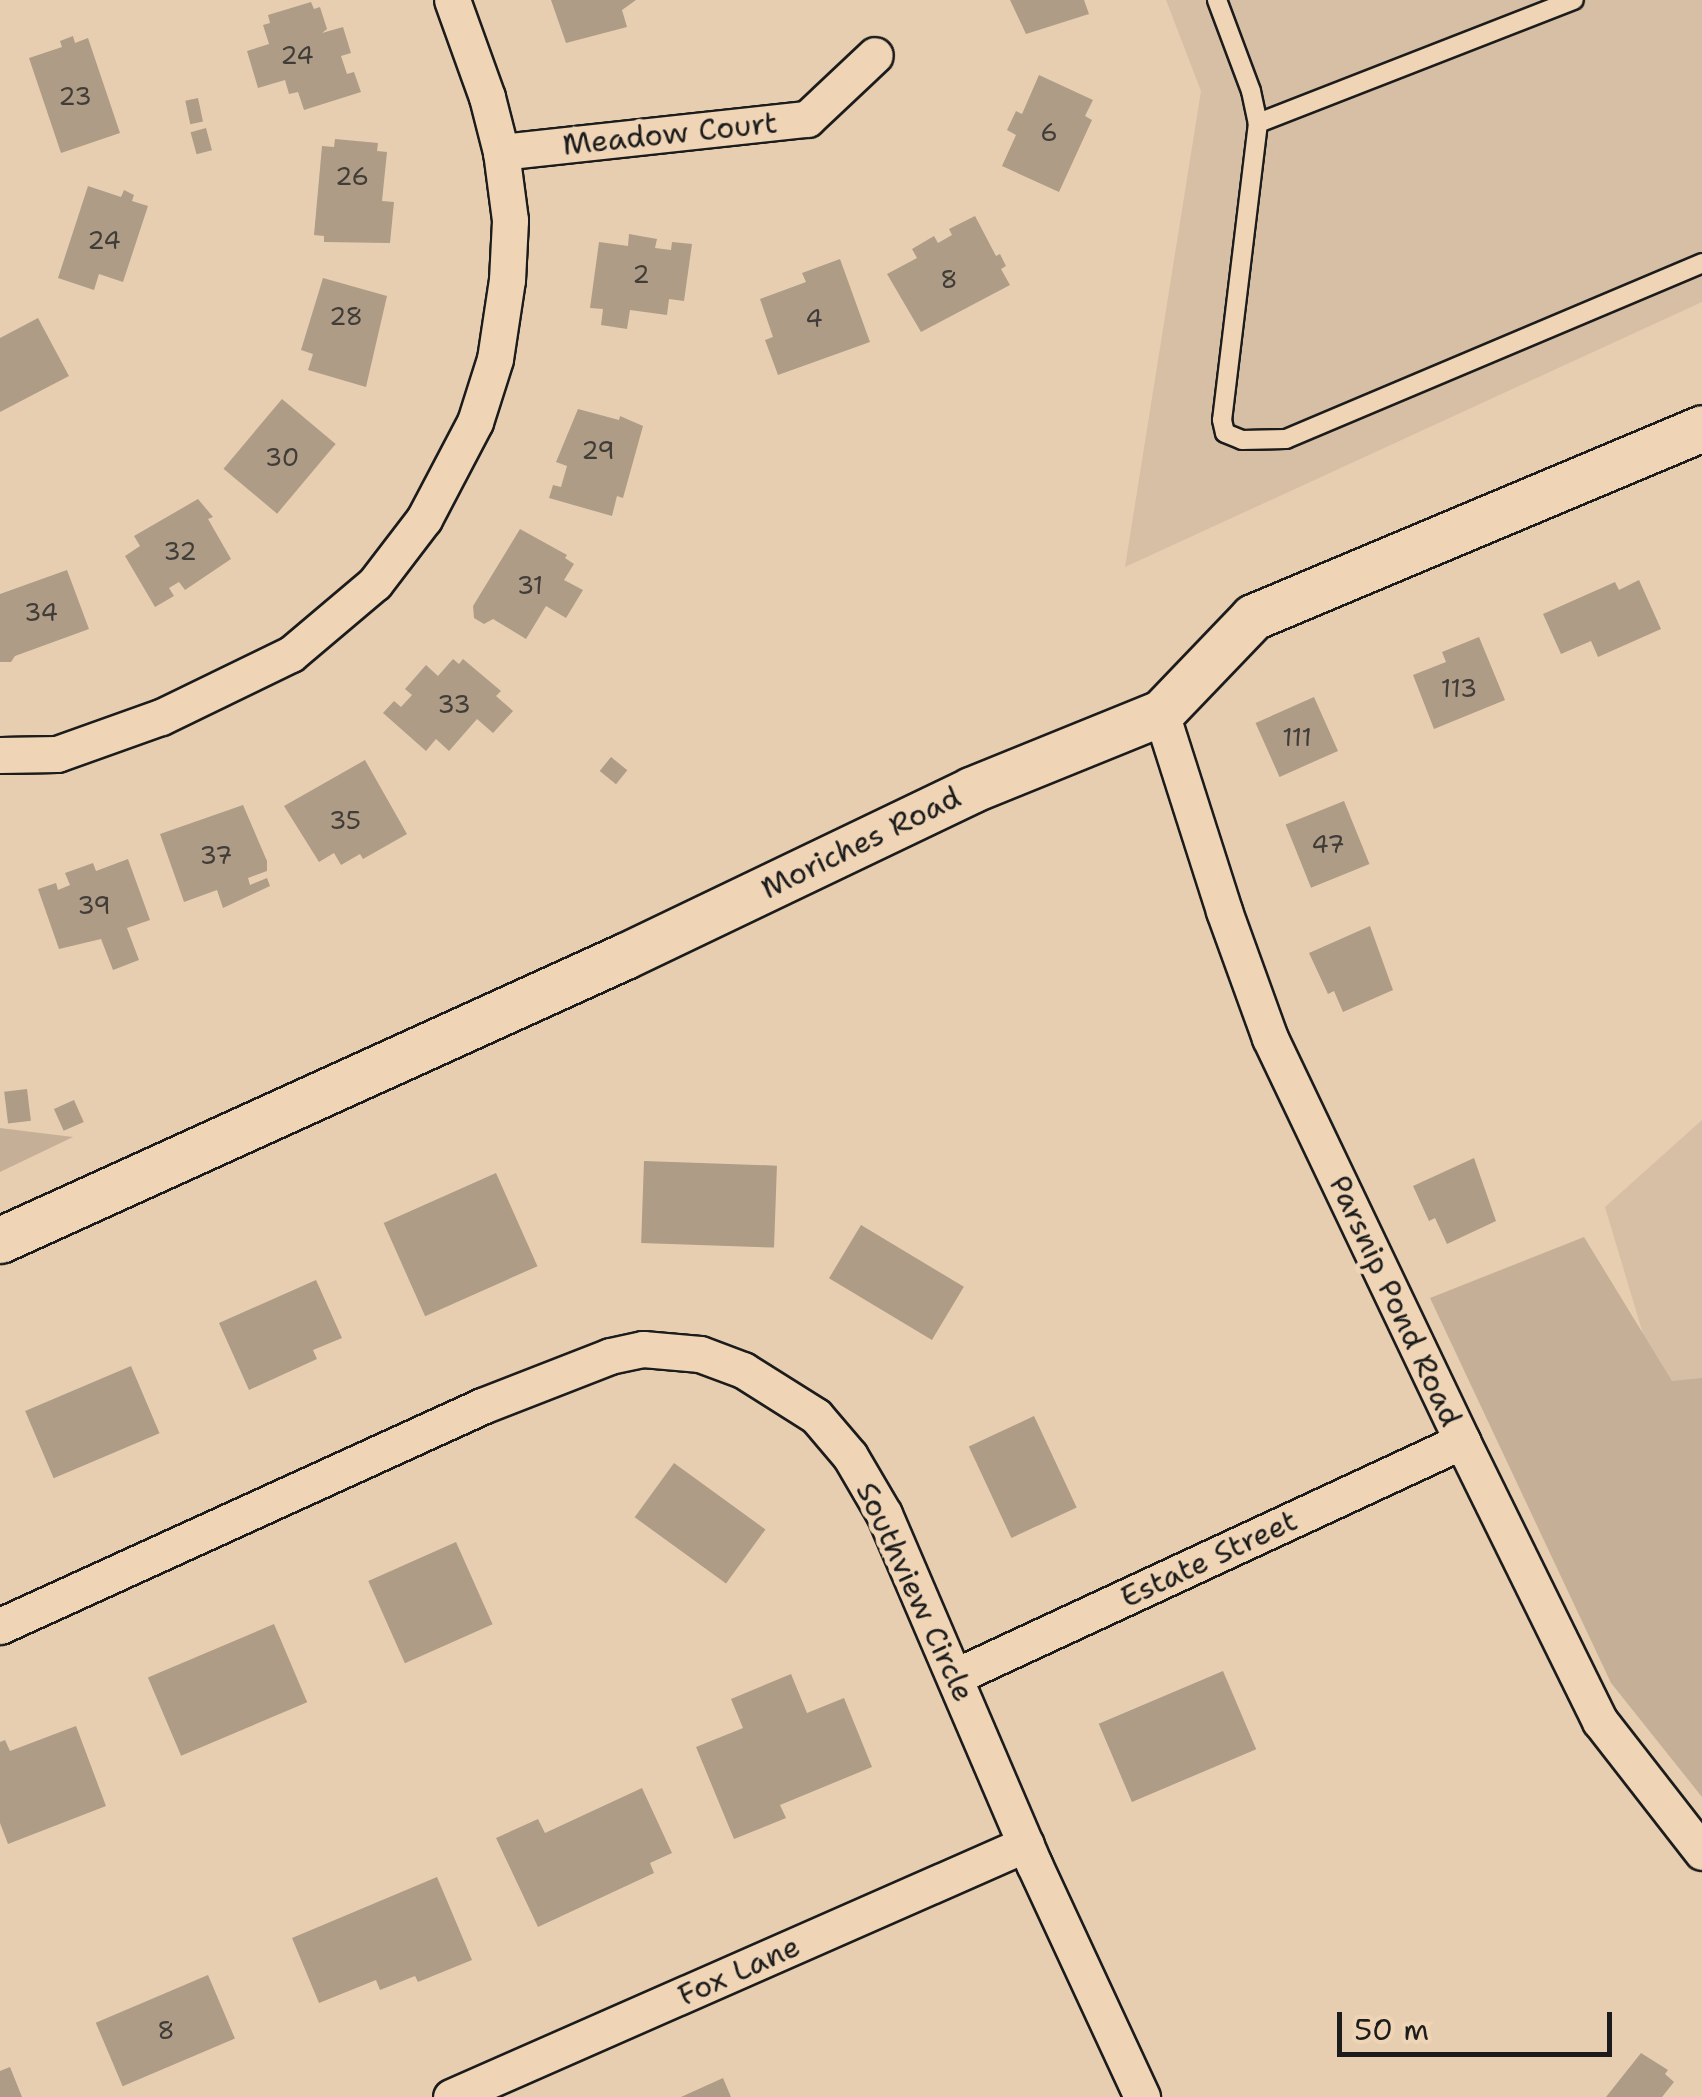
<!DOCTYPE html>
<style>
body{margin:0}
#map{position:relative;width:1702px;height:2097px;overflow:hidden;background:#e7ceb0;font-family:"Shantell Sans",sans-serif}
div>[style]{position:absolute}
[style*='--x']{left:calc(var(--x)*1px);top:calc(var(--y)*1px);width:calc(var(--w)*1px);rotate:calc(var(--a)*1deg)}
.built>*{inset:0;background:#d6bfa4}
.green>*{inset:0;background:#c5b097}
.building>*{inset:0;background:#ae9c87;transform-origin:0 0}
.roads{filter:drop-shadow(2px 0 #1c1c1c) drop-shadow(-2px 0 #1c1c1c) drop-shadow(0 2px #1c1c1c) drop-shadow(0 -2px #1c1c1c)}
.service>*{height:18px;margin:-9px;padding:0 9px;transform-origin:9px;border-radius:9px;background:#efd5b6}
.minor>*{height:35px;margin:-17.5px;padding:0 17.5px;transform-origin:17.5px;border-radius:17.5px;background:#efd5b6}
.tertiary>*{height:45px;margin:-22.5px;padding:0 22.5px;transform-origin:22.5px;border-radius:22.5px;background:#efd5b6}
span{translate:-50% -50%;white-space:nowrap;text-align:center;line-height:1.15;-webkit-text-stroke:10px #efd5b6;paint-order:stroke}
.number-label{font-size:25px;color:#403c37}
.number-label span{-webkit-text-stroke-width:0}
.street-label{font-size:30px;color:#1c1c1c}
.scale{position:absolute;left:1337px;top:2012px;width:275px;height:45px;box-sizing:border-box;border:5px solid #1c1c1c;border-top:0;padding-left:12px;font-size:30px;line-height:35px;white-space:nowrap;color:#1c1c1c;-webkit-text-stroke:8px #efd5b6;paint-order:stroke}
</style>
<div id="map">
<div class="built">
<i style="clip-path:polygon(1166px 0,1702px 0,1702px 302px,1125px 567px,1201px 91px)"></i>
<i style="clip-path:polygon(1702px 1120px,1702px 1531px,1605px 1207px)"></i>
</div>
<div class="green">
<i style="clip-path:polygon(0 1128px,73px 1137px,0 1172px)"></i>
<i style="clip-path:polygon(1584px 1237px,1672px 1381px,1702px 1378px,1702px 1797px,1611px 1683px,1430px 1298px)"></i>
</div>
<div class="building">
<i style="clip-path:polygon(551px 0,636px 0,622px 10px,627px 27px,566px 43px)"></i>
<i style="clip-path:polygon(1010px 0,1084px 0,1089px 14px,1026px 34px)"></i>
<i style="clip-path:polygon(311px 2px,314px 9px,320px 7px,327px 29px,322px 33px,343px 27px,351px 53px,341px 56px,347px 74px,354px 72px,361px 92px,304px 110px,298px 92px,289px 94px,285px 80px,258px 88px,247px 51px,269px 44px,263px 25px,270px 23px,268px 15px)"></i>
<i style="clip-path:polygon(73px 36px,75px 43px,88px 38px,120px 133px,61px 153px,29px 58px,62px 47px,60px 41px)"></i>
<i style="clip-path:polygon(1039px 75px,1093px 100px,1085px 116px,1092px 120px,1059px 192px,1002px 166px,1016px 135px,1007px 130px,1016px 111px,1022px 114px)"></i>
<i style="left:198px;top:98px;width:24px;height:13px;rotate:78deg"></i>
<i style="left:206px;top:128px;width:23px;height:16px;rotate:75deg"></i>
<i style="clip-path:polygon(335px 139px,378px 143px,377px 151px,387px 152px,382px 201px,394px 202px,390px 243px,324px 242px,324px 236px,314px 235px,322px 146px,334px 147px)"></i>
<i style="clip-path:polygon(88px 186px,121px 197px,124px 190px,134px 195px,132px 201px,148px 206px,123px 282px,99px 274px,94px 290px,58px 278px)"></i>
<i style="clip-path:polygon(975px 216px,996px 256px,1000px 254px,1006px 266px,1001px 269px,1010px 285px,921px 332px,887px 274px,917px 258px,912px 249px,934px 236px,938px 243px,952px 235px,949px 229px)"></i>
<i style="clip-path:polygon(629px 234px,657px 239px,655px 248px,671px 250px,672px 242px,692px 244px,684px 301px,669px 299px,667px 315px,630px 310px,627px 329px,601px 325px,603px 309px,590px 308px,599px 242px,628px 246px)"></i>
<i style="clip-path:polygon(840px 259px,870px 342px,778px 375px,765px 340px,773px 337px,760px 299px,806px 282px,802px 273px)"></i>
<i style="clip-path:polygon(323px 278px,387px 296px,366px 387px,308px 370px,313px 354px,301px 350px)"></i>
<i style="clip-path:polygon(38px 318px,69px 376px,0 412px,0 338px)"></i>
<i style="left:282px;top:399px;width:70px;height:91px;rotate:40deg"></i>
<i style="clip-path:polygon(578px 409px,619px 420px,620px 416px,643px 426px,623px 498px,617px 496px,612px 516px,549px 498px,553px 485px,561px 487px,567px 466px,556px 462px)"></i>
<i style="clip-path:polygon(198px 499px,213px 517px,208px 519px,231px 559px,185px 590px,179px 582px,169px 588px,174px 596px,155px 607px,125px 556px,140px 546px,134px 536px)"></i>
<i style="clip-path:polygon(520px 529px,567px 555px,565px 558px,574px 564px,564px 580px,583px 590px,566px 618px,546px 606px,526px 639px,493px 619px,484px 624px,474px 618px,473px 606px)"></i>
<i style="clip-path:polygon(67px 570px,89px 629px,15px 656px,11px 662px,0 662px,0 594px)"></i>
<i style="clip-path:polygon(1639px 580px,1661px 629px,1598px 657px,1591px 641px,1561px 654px,1543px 614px,1615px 582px,1619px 590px)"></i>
<i style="clip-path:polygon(1479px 637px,1505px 700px,1434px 729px,1413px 675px,1446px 662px,1442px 652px)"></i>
<i style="clip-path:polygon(453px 659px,459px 664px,463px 659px,501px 691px,496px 696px,513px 711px,493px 733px,477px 719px,449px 751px,436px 739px,426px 751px,383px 713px,394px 701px,401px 707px,412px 695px,405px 689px,426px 665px,438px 676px)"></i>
<i style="left:1314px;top:697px;width:59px;height:64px;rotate:66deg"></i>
<i style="left:611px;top:757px;width:21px;height:18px;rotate:39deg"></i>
<i style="clip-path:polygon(365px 760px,407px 834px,363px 859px,360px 854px,341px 865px,334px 853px,319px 862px,284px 806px)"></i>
<i style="left:1344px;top:801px;width:68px;height:63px;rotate:68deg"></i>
<i style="clip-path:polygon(243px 805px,267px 861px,267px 871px,248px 878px,250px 885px,267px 878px,270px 886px,223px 908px,217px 890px,184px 902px,160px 834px)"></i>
<i style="clip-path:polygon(128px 859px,150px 920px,127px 928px,139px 960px,113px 970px,101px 939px,59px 949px,38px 889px,56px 883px,58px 890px,70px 885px,65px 873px,93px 863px,96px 871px)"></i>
<i style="clip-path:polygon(1370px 926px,1393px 990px,1343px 1012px,1334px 991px,1328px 994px,1309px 953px)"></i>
<i style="left:27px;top:1089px;width:32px;height:23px;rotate:83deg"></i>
<i style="left:74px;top:1100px;width:24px;height:22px;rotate:66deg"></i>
<i style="clip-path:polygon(1474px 1158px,1496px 1221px,1447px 1244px,1435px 1218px,1429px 1221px,1413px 1186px)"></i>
<i style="left:644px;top:1161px;width:133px;height:82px;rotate:2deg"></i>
<i style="left:496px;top:1173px;width:102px;height:123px;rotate:66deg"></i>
<i style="left:861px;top:1225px;width:120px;height:62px;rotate:31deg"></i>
<i style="clip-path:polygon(316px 1280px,342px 1338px,313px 1350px,317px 1359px,249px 1390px,219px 1323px)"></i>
<i style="left:131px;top:1366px;width:73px;height:115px;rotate:67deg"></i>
<i style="left:1034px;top:1416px;width:101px;height:72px;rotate:65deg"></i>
<i style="left:674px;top:1463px;width:113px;height:67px;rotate:36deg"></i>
<i style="left:456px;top:1542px;width:90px;height:96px;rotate:66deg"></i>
<i style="left:274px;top:1624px;width:85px;height:137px;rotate:67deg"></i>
<i style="left:1223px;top:1671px;width:85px;height:135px;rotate:67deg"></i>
<i style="clip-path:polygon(791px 1674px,807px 1713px,844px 1698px,872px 1767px,780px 1805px,786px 1818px,734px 1839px,696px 1747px,743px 1728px,731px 1699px)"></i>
<i style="clip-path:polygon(76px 1726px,106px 1806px,8px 1844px,0 1823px,0 1742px,5px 1740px,10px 1751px)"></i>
<i style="clip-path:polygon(642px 1788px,672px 1853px,650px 1863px,654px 1873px,538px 1927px,496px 1838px,538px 1819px,545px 1833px)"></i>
<i style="clip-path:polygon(437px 1877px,472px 1960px,418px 1982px,415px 1976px,380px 1990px,376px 1980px,319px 2003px,292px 1938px)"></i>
<i style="left:208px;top:1975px;width:69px;height:122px;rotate:67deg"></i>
<i style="clip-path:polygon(1641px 2053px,1668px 2070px,1665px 2074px,1674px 2082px,1662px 2097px,1606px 2097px)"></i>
<i style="clip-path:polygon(10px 2067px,22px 2097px,0 2097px,0 2071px)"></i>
<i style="clip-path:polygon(723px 2078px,731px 2097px,681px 2097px)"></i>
</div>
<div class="roads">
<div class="service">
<i style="--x:1217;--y:0;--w:97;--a:69.5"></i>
<i style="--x:1251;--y:91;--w:33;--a:78"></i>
<i style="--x:1258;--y:123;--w:299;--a:96.9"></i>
<i style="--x:1222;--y:420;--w:13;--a:77"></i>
<i style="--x:1225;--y:433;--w:18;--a:22"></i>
<i style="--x:1242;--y:440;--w:44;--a:-1.3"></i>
<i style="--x:1286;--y:439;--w:452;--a:-22.9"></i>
<i style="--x:1258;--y:123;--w:339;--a:-21.3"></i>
</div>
<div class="minor">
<i style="--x:501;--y:152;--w:308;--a:-6.2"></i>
<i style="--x:807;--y:119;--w:93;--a:-43.3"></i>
<i style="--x:1161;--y:713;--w:208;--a:72.3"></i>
<i style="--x:1224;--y:911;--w:135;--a:70.1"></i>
<i style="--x:1270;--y:1038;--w:446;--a:64.5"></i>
<i style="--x:1462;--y:1441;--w:312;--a:63.8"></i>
<i style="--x:1600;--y:1721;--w:166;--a:52.1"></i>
<i style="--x:0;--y:755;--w:57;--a:-1"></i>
<i style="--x:57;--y:754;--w:110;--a:-19.6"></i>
<i style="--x:161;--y:717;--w:144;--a:-25.9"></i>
<i style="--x:291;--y:654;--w:110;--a:-40.2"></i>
<i style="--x:375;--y:583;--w:81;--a:-52.6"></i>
<i style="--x:424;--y:519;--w:110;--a:-62.3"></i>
<i style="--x:475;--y:422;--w:66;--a:-72.4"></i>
<i style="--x:495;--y:359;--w:80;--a:-81.4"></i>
<i style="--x:507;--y:280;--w:60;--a:-87.1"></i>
<i style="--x:510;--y:220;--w:69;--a:-97.5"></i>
<i style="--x:501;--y:152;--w:57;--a:-104.3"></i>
<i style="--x:487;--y:97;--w:103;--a:-109.8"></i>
<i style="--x:0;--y:1626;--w:530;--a:-24.53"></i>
<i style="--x:482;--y:1406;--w:137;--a:-21.3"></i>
<i style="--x:610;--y:1356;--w:34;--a:-12"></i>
<i style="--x:643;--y:1349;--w:57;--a:5"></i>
<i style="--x:700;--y:1354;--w:46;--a:20.4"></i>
<i style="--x:743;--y:1370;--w:86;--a:32.2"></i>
<i style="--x:816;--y:1416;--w:52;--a:49.6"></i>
<i style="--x:850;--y:1456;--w:67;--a:59.6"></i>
<i style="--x:884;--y:1514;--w:381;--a:66.8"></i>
<i style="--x:1034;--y:1864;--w:257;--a:65.1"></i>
<i style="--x:956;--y:1676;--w:558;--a:-24.91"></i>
<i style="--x:451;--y:2097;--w:628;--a:-23.75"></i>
</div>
<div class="tertiary">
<i style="--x:0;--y:1240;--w:686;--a:-24.44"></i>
<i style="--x:625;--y:956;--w:384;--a:-25.6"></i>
<i style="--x:971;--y:790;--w:205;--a:-22.1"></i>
<i style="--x:1161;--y:713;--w:133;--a:-46.2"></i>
<i style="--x:1253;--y:617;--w:487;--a:-22.8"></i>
</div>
</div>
<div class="number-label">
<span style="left:297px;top:55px">24</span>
<span style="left:75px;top:96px">23</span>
<span style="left:1049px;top:132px">6</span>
<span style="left:352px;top:176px">26</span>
<span style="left:104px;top:240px">24</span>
<span style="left:641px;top:274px">2</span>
<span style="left:949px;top:279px">8</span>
<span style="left:346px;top:316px">28</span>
<span style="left:814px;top:318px">4</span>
<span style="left:598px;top:450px">29</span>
<span style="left:282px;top:457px">30</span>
<span style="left:180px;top:551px">32</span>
<span style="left:530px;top:585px">31</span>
<span style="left:41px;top:612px">34</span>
<span style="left:1459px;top:688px">113</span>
<span style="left:454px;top:704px">33</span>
<span style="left:1297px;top:737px">111</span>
<span style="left:345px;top:820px">35</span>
<span style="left:1328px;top:844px">47</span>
<span style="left:216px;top:855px">37</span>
<span style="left:94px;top:905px">39</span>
<span style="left:166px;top:2030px">8</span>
</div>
<div class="street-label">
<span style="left:670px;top:134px;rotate:-6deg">Meadow Court</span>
<span style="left:861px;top:843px;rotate:-26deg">Moriches Road</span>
<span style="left:1395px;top:1301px;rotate:65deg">Parsnip Pond Road</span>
<span style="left:1209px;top:1559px;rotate:-25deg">Estate Street</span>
<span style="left:915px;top:1592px;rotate:65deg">Southview Circle</span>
<span style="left:739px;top:1971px;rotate:-24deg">Fox Lane</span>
</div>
<div class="scale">50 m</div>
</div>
